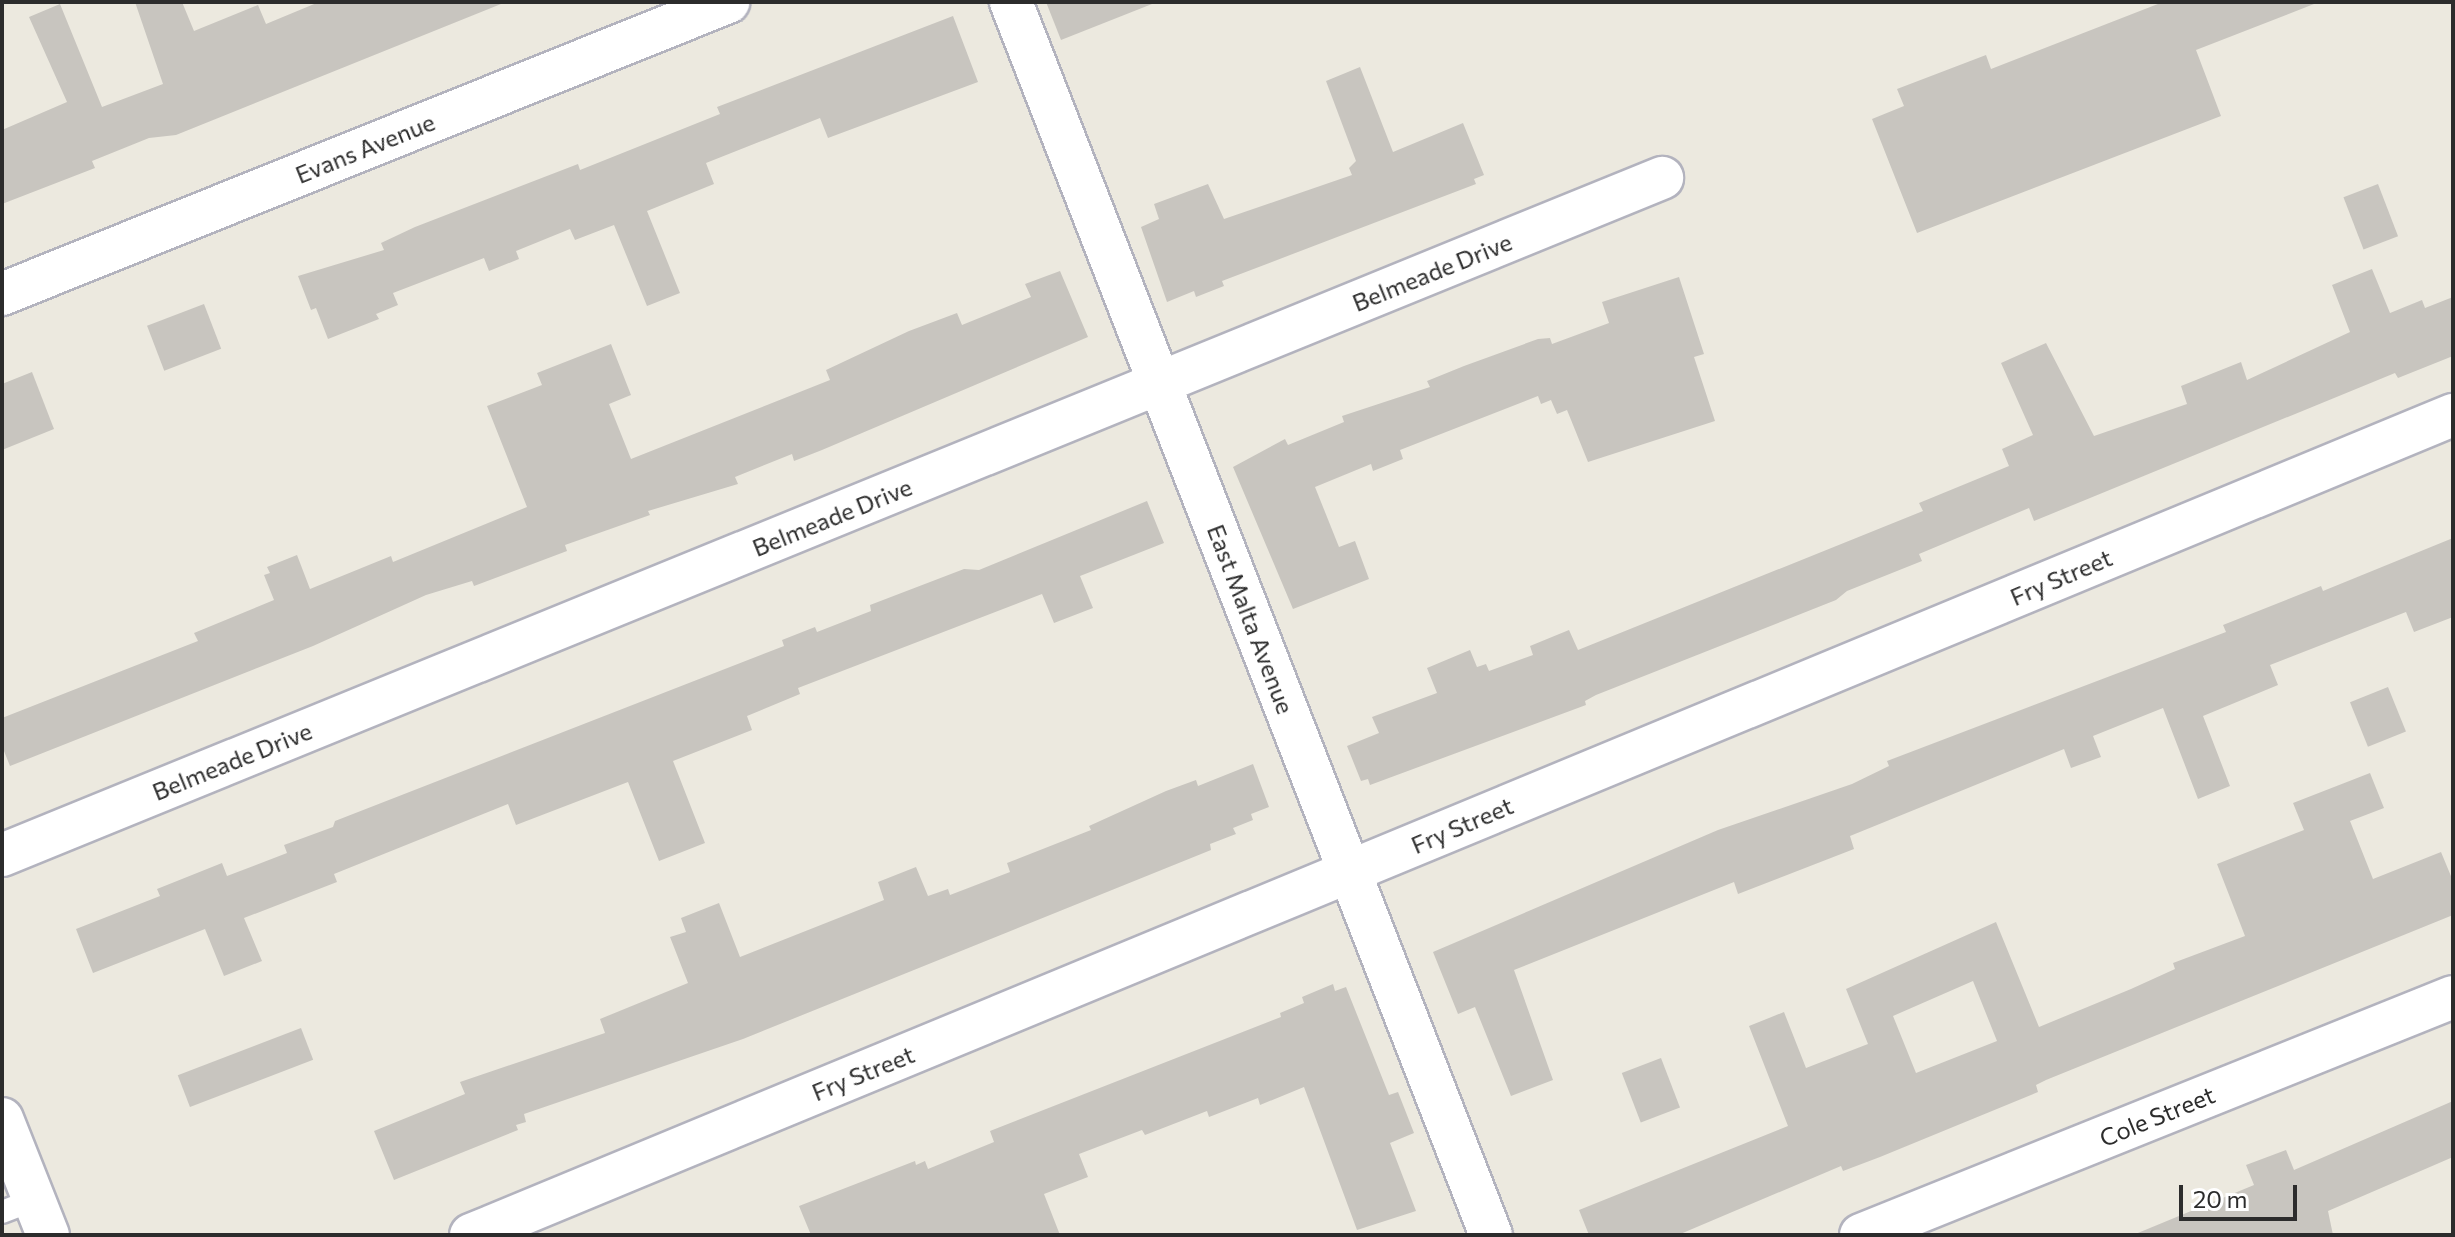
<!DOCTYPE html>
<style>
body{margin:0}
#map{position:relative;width:2455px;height:1237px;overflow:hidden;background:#ece9df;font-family:Commissioner,sans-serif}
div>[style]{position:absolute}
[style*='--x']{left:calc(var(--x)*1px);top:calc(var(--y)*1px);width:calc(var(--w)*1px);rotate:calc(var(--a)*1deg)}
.building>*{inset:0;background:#c8c5bf;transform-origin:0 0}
.roads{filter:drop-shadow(2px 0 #b3b3be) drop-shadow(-2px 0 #b3b3be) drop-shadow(0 2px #b3b3be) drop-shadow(0 -2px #b3b3be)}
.lane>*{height:22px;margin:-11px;padding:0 11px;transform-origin:11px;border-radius:11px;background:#fff}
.street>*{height:42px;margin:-21px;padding:0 21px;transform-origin:21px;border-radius:21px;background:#fff}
span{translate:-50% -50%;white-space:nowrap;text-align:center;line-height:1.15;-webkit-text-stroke:7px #fff;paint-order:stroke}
.street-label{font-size:24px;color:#2c2c2c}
.frame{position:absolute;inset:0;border:4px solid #2c2c2c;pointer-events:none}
.scale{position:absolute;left:2179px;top:1185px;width:118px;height:36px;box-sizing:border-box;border:4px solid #2c2c2c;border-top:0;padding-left:10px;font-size:24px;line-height:28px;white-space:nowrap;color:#2c2c2c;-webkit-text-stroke:6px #fff;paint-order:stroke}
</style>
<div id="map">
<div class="building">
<i style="clip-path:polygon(135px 2px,182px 2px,194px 31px,258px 5px,266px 24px,319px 2px,501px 4px,176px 135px,149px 138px,92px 161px,95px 168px,2px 204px,2px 130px,67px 102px,29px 17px,60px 4px,102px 107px,163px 84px)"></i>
<i style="clip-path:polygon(1046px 2px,1151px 2px,1152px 4px,1061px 40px)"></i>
<i style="clip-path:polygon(2163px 2px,2314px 4px,2196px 50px,2221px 116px,1917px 233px,1872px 119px,1904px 106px,1897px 89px,1986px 55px,1991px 69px)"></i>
<i style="clip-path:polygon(953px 16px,978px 82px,828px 138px,820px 118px,706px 163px,714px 184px,647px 211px,680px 293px,647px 306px,614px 225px,575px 240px,570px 229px,516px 251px,519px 259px,489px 271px,484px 258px,393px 293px,398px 305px,376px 314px,379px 319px,328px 339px,316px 308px,311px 310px,298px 276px,384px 250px,381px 243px,415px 227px,578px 164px,580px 170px,720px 114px,717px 107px)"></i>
<i style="clip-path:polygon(1360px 67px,1393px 152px,1463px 123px,1484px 175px,1474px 179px,1476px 184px,1222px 281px,1224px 286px,1196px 297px,1194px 291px,1167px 302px,1141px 227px,1159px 219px,1154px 204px,1208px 184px,1224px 219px,1352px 175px,1349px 168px,1356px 161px,1326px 81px)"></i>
<i style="left:2378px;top:184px;width:56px;height:37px;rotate:69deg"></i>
<i style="clip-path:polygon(2372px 269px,2390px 313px,2422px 300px,2425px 308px,2453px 297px,2453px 356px,2398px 378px,2395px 373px,2034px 521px,2029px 508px,1919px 554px,1922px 561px,1847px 591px,1836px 600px,1596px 695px,1585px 701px,1586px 705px,1370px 785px,1368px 779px,1361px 781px,1347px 746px,1379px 733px,1372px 717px,1437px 693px,1427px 668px,1470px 650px,1477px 667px,1486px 664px,1489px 671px,1533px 655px,1530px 646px,1569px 630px,1578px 650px,1923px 511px,1919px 503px,2009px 466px,2002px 449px,2033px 435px,2001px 363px,2046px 343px,2094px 436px,2187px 404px,2181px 386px,2241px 362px,2247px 380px,2350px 332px,2332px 285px)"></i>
<i style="clip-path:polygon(1060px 271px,1088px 337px,822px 450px,794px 461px,792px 454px,735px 477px,738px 484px,648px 511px,650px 515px,565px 545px,567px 551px,474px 586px,472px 581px,426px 595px,313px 646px,10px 766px,2px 746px,2px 718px,198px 641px,194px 633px,274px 600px,264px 575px,270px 573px,267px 567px,297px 555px,310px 589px,391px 556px,393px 562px,527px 507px,487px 406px,542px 385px,537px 373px,611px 344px,631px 395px,609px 404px,631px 459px,830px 380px,826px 370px,909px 331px,957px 313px,962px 325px,1031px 297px,1025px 284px)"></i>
<i style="clip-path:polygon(1679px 277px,1704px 354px,1694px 357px,1715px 421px,1588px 462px,1567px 410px,1557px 414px,1551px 400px,1541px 404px,1538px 396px,1400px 450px,1403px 459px,1373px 471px,1371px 464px,1315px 487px,1339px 547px,1355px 541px,1369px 579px,1293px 609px,1233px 467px,1285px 439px,1288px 445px,1344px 422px,1342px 416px,1430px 387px,1427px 381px,1464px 366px,1538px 339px,1550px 338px,1552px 344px,1609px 323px,1602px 302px)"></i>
<i style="left:204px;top:304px;width:48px;height:61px;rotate:69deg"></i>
<i style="clip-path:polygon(32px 372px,54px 429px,2px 450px,2px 384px)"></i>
<i style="clip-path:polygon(1147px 501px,1164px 543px,1080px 576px,1093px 608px,1054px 623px,1042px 594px,798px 688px,800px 694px,747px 716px,752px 730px,673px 761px,705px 843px,659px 861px,628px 782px,516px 825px,508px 804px,334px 874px,337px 882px,244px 918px,262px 961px,224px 976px,205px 929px,93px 973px,76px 929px,160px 896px,157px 889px,222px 863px,227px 876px,287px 853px,284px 845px,333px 827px,335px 821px,784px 646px,782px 640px,815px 627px,817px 632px,871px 611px,870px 605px,964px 569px,979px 570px)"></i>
<i style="clip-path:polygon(2453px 538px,2453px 617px,2414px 632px,2406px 612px,2270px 665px,2278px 685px,2203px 716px,2230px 786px,2198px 799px,2163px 708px,2093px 736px,2101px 757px,2071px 768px,2064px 749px,1850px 836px,1854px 849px,1738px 894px,1734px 882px,1514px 970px,1553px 1080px,1511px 1096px,1475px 1007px,1458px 1014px,1433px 952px,1718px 830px,1852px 784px,1889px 766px,1887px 761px,2226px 632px,2223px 625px,2321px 586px,2323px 591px)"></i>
<i style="left:2388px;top:687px;width:48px;height:41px;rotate:68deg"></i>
<i style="clip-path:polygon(1253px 764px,1269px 807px,1251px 814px,1253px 820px,1233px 828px,1236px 834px,1210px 844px,1211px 850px,743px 1039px,524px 1114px,526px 1122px,516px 1125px,518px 1130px,394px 1180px,374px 1131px,465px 1094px,460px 1082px,605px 1033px,600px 1019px,688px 983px,670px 937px,686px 932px,681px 918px,719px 903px,740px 957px,884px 900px,878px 882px,916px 867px,928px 896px,948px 889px,950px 895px,1010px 872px,1007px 863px,1091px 830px,1089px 826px,1166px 791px,1196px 780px,1198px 786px)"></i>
<i style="clip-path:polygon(evenodd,2370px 773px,2384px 808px,2350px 821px,2373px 879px,2441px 852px,2453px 881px,2453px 915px,2046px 1080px,2036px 1085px,2038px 1092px,1880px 1157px,1843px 1171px,1841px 1166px,1678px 1235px,1589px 1235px,1579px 1210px,1788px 1126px,1749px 1026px,1784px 1012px,1806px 1068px,1868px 1044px,1846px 989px,1996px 922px,2039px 1027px,2131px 989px,2175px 969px,2173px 963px,2245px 936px,2217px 864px,2304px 830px,2293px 803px,2370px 773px,1973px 981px,1997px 1041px,1916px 1073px,1893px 1016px,1973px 981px)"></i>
<i style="clip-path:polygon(1333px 984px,1335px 991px,1346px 987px,1389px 1095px,1398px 1092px,1414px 1133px,1390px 1143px,1416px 1211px,1357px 1230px,1304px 1087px,1260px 1105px,1258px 1098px,1209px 1117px,1207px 1111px,1145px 1135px,1142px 1130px,1079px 1154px,1088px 1177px,1044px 1194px,1060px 1235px,811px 1235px,799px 1206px,915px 1161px,916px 1165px,925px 1161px,928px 1169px,994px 1142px,990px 1131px,1281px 1017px,1280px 1013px,1304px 1003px,1302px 997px)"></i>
<i style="left:301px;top:1028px;width:34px;height:132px;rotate:69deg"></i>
<i style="left:1661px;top:1058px;width:53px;height:42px;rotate:69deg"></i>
<i style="clip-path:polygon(2453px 1101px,2453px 1157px,2328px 1211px,2333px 1235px,2133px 1235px,2254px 1185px,2246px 1165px,2286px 1150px,2294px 1170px)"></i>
</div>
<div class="roads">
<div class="lane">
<i style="--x:2;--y:1212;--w:34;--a:-21"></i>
</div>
<div class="street">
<i style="--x:1011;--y:2;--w:1323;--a:68.73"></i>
<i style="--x:2;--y:294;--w:783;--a:-21.91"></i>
<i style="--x:2;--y:855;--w:1793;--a:-22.19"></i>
<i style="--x:2;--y:1119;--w:125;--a:68.4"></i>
<i style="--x:471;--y:1235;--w:2145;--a:-22.48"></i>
<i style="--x:1861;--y:1235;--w:638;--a:-21.9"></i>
</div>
</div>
<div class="street-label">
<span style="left:365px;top:148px;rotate:-22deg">Evans Avenue</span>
<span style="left:1432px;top:272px;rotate:-22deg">Belmeade Drive</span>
<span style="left:832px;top:517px;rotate:-22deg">Belmeade Drive</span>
<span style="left:2061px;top:577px;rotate:-23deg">Fry Street</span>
<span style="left:1251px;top:619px;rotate:69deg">East Malta Avenue</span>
<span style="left:232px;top:761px;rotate:-22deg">Belmeade Drive</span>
<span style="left:1462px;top:825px;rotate:-23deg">Fry Street</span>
<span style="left:863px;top:1073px;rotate:-22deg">Fry Street</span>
<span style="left:2157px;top:1116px;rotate:-22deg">Cole Street</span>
</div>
<div class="frame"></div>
<div class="scale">20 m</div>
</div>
